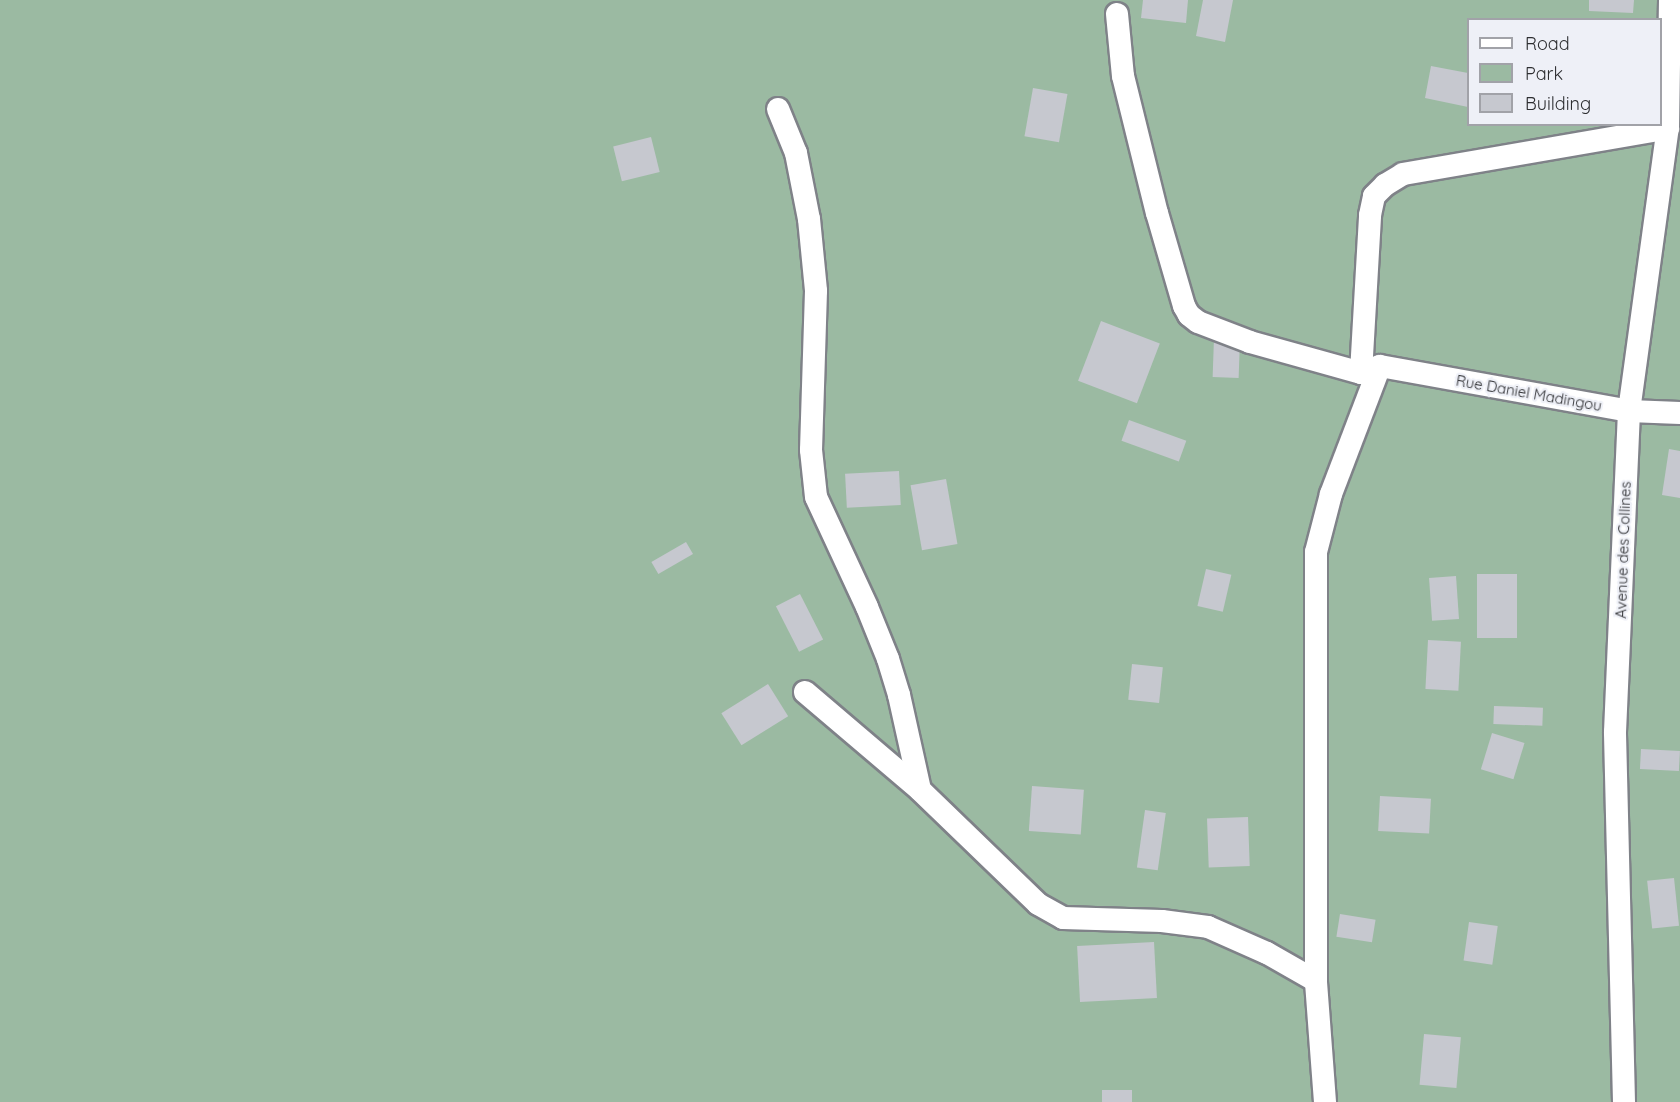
<!DOCTYPE html>
<style>
body{margin:0}
#map{position:relative;width:1680px;height:1102px;overflow:hidden;background:#e1e3ea;font-family:Quicksand,sans-serif}
div>[style]{position:absolute}
[style*='--x']{left:calc(var(--x)*1px);top:calc(var(--y)*1px);width:calc(var(--w)*1px);rotate:calc(var(--a)*1deg)}
.green>*{inset:0;background:#9bbaa2}
.building>*{inset:0;background:#c6c8cf;transform-origin:0 0}
.roads{filter:drop-shadow(2px 0 #7f8288) drop-shadow(-2px 0 #7f8288) drop-shadow(0 2px #7f8288) drop-shadow(0 -2px #7f8288)}
.street>*{height:22px;margin:-11px;padding:0 11px;transform-origin:11px;border-radius:11px;background:#fff}
span{translate:-50% -50%;white-space:nowrap;text-align:center;line-height:1.15;-webkit-text-stroke:4.5px #eef0f7;paint-order:stroke}
.street-label{font-size:15px;color:#2d2e31}
.legend{position:absolute;left:1467px;top:18px;width:195px;height:108px;box-sizing:border-box;background:#eef0f7;border:2px solid #a1a2a8;margin:0;padding:8px 10px;list-style:none;font-size:18px;color:#2d2e31}
.legend li{display:flex;align-items:center;gap:12px;height:30px}
.legend b{width:30px;border:2px solid #a1a2a8}
</style>
<div id="map">
<div class="green">
<i style="clip-path:polygon(evenodd,0 0,1680px 0,1680px 1102px,0 1102px,0 0,1468px 20px,1660px 20px,1660px 124px,1468px 124px,1468px 20px)"></i>
</div>
<div class="building">
<i style="clip-path:polygon(1143px 0,1188px 0,1186px 23px,1141px 18px)"></i>
<i style="clip-path:polygon(1203px 0,1233px 0,1225px 42px,1196px 36px)"></i>
<i style="clip-path:polygon(1589px 0,1634px 0,1633px 13px,1589px 11px)"></i>
<i style="clip-path:polygon(1431px 66px,1468px 73px,1468px 107px,1425px 98px)"></i>
<i style="left:1033px;top:88px;width:35px;height:49px;rotate:10deg"></i>
<i style="left:651px;top:137px;width:36px;height:39px;rotate:76deg"></i>
<i style="left:1101px;top:321px;width:63px;height:64px;rotate:21deg"></i>
<i style="left:1214px;top:338px;width:26px;height:39px;rotate:2deg"></i>
<i style="left:1129px;top:420px;width:61px;height:22px;rotate:20deg"></i>
<i style="clip-path:polygon(1669px 449px,1680px 451px,1680px 498px,1662px 495px)"></i>
<i style="left:899px;top:471px;width:34px;height:54px;rotate:87deg"></i>
<i style="left:946px;top:479px;width:66px;height:36px;rotate:80deg"></i>
<i style="left:686px;top:542px;width:14px;height:40px;rotate:60deg"></i>
<i style="left:1206px;top:569px;width:26px;height:38px;rotate:13deg"></i>
<i style="left:1477px;top:574px;width:40px;height:64px"></i>
<i style="left:1456px;top:576px;width:43px;height:27px;rotate:86deg"></i>
<i style="left:800px;top:594px;width:51px;height:27px;rotate:63deg"></i>
<i style="left:1428px;top:640px;width:33px;height:49px;rotate:3deg"></i>
<i style="left:1132px;top:664px;width:31px;height:36px;rotate:6deg"></i>
<i style="left:768px;top:684px;width:38px;height:55px;rotate:58deg"></i>
<i style="left:1494px;top:706px;width:49px;height:18px;rotate:2deg"></i>
<i style="left:1492px;top:733px;width:34px;height:38px;rotate:17deg"></i>
<i style="left:1641px;top:749px;width:39px;height:20px;rotate:3deg"></i>
<i style="left:1032px;top:786px;width:52px;height:45px;rotate:4deg"></i>
<i style="left:1380px;top:796px;width:51px;height:35px;rotate:3deg"></i>
<i style="left:1145px;top:810px;width:21px;height:58px;rotate:8deg"></i>
<i style="left:1248px;top:817px;width:49px;height:41px;rotate:88deg"></i>
<i style="left:1674px;top:878px;width:48px;height:27px;rotate:84deg"></i>
<i style="left:1340px;top:914px;width:36px;height:23px;rotate:9deg"></i>
<i style="left:1469px;top:922px;width:29px;height:39px;rotate:8deg"></i>
<i style="left:1154px;top:942px;width:56px;height:77px;rotate:87deg"></i>
<i style="left:1424px;top:1034px;width:37px;height:51px;rotate:5deg"></i>
<i style="left:1102px;top:1090px;width:30px;height:12px"></i>
</div>
<div class="roads">
<div class="street">
<i style="--x:1117;--y:14;--w:62;--a:84.5"></i>
<i style="--x:1123;--y:76;--w:141;--a:76.1"></i>
<i style="--x:1157;--y:213;--w:97;--a:73.8"></i>
<i style="--x:1184;--y:306;--w:10;--a:61"></i>
<i style="--x:1189;--y:315;--w:11;--a:38"></i>
<i style="--x:1198;--y:322;--w:56;--a:21"></i>
<i style="--x:1250;--y:342;--w:115;--a:15.6"></i>
<i style="--x:1361;--y:373;--w:20;--a:-20"></i>
<i style="--x:778;--y:109;--w:48;--a:67.8"></i>
<i style="--x:796;--y:153;--w:67;--a:78.9"></i>
<i style="--x:809;--y:219;--w:72;--a:84.4"></i>
<i style="--x:816;--y:291;--w:159;--a:91.8"></i>
<i style="--x:811;--y:450;--w:47;--a:83.9"></i>
<i style="--x:816;--y:497;--w:121;--a:65.1"></i>
<i style="--x:867;--y:607;--w:56;--a:68"></i>
<i style="--x:888;--y:659;--w:38;--a:73"></i>
<i style="--x:899;--y:695;--w:97;--a:77.5"></i>
<i style="--x:1380;--y:366;--w:253;--a:10.2"></i>
<i style="--x:1629;--y:411;--w:51;--a:2.2"></i>
<i style="--x:1361;--y:373;--w:158;--a:-86.7"></i>
<i style="--x:1370;--y:215;--w:19;--a:-78"></i>
<i style="--x:1374;--y:196;--w:16;--a:-45"></i>
<i style="--x:1385;--y:185;--w:21;--a:-31"></i>
<i style="--x:1403;--y:174;--w:269;--a:-9.8"></i>
<i style="--x:805;--y:692;--w:151;--a:40.4"></i>
<i style="--x:920;--y:790;--w:164;--a:44"></i>
<i style="--x:1038;--y:904;--w:29;--a:29"></i>
<i style="--x:1063;--y:918;--w:99;--a:1.7"></i>
<i style="--x:1162;--y:921;--w:46;--a:7.4"></i>
<i style="--x:1208;--y:927;--w:64;--a:23.8"></i>
<i style="--x:1267;--y:953;--w:56;--a:29.7"></i>
<i style="--x:1325;--y:1102;--w:121;--a:-94.3"></i>
<i style="--x:1316;--y:981;--w:429;--a:-90"></i>
<i style="--x:1316;--y:552;--w:60;--a:-75.5"></i>
<i style="--x:1331;--y:494;--w:137;--a:-69.1"></i>
<i style="--x:1624;--y:1102;--w:370;--a:-91.4"></i>
<i style="--x:1615;--y:732;--w:321;--a:-87.5"></i>
<i style="--x:1629;--y:411;--w:286;--a:-82.2"></i>
<i style="--x:1668;--y:128;--w:128;--a:-89.1"></i>
</div>
</div>
<div class="street-label">
<span style="left:1529px;top:393px;rotate:10deg">Rue Daniel Madingou</span>
<span style="left:1623px;top:550px;rotate:-88deg">Avenue des Collines</span>
</div>
<ul class="legend">
<li><b style="height:8px;background:#fff"></b>Road</li>
<li><b style="height:16px;background:#9bbaa2"></b>Park</li>
<li><b style="height:16px;background:#c6c8cf"></b>Building</li>
</ul>
</div>
